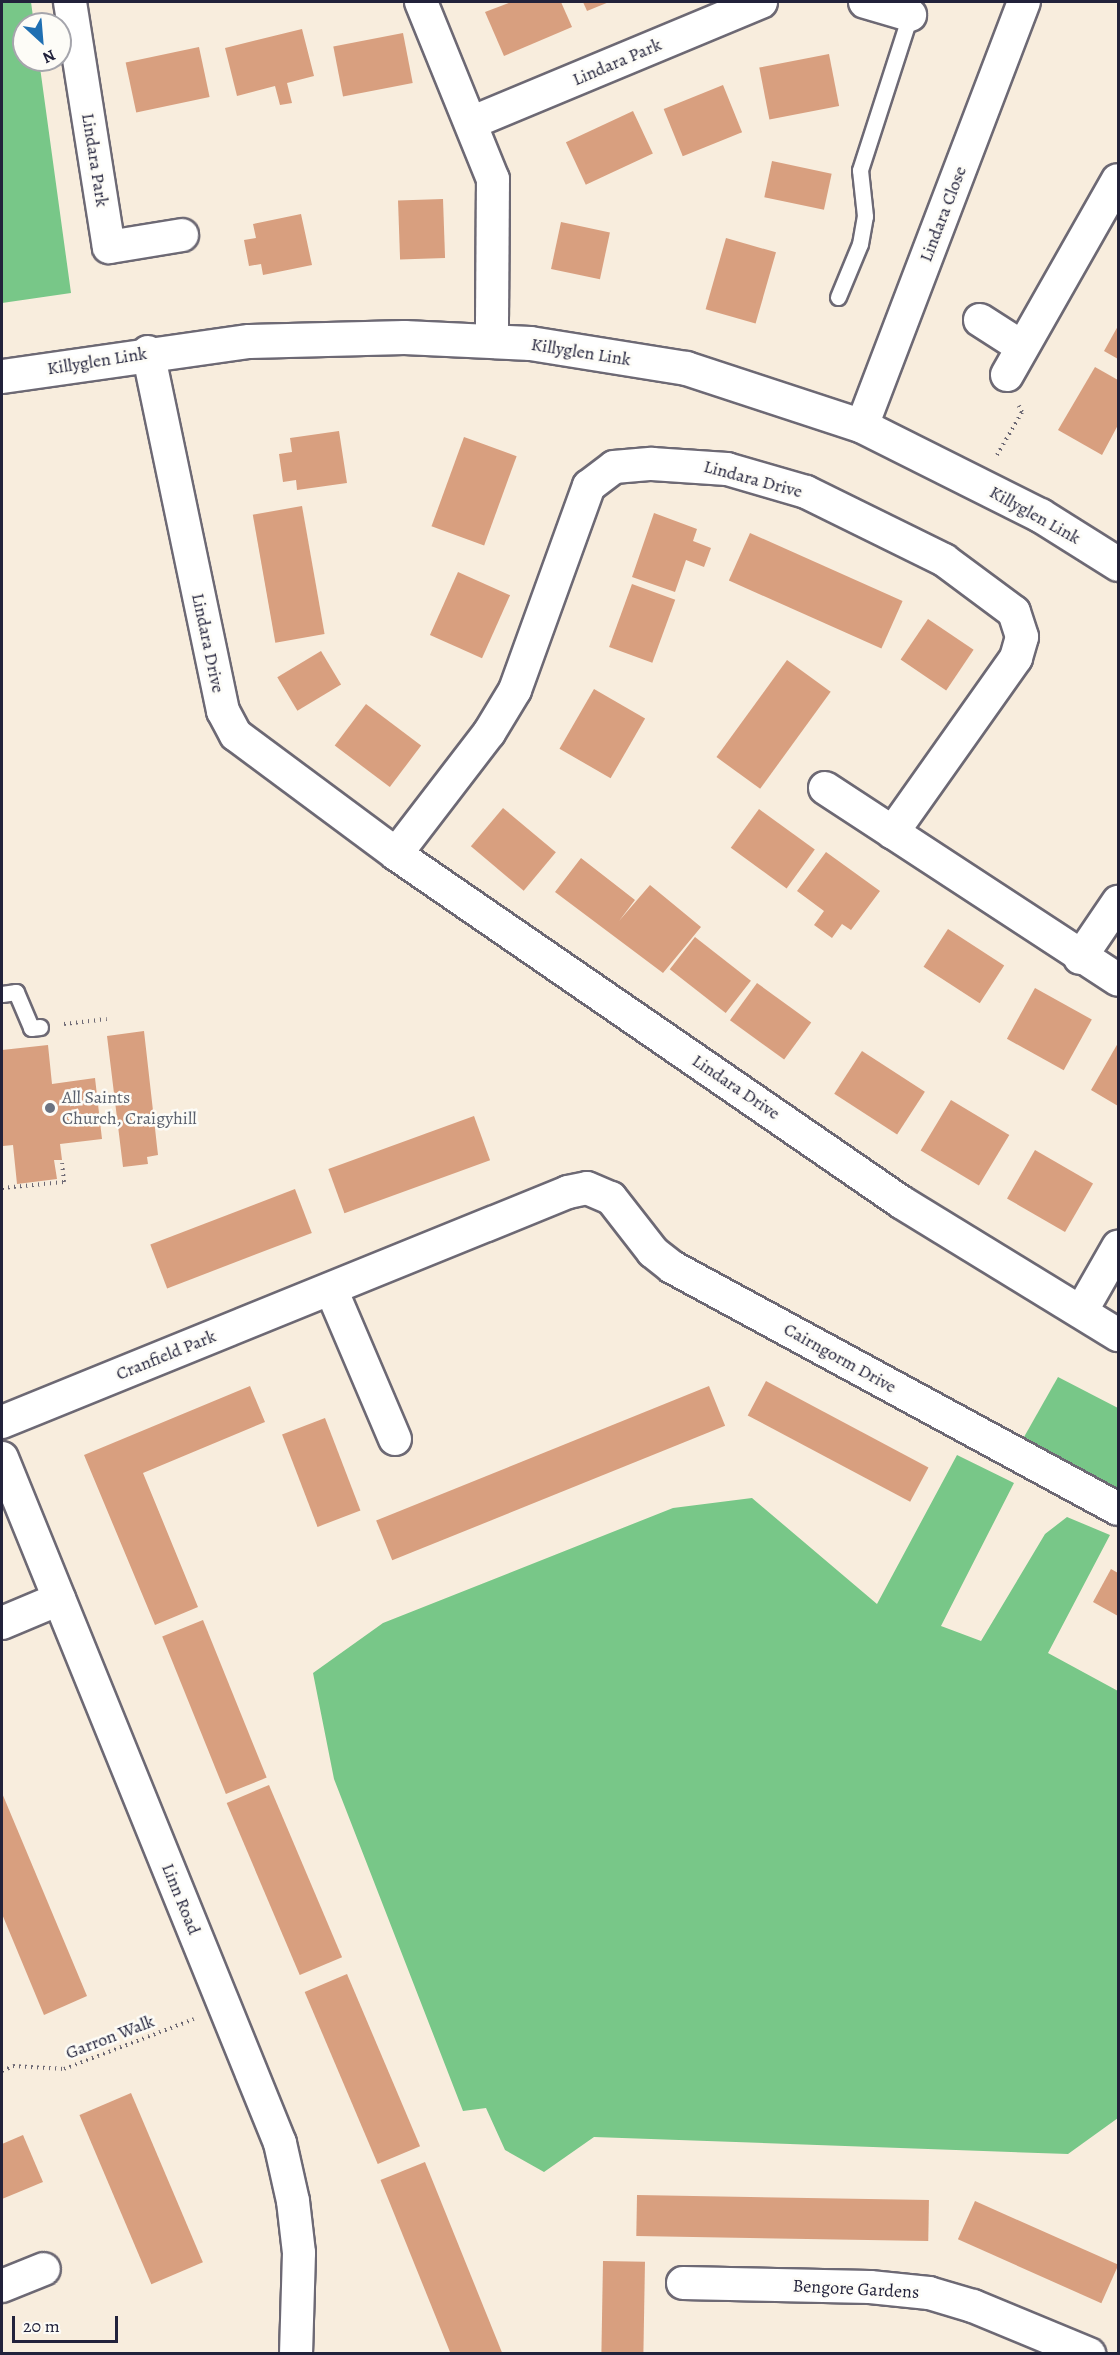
<!DOCTYPE html>
<style>
body{margin:0}
#map{position:relative;width:1120px;height:2355px;overflow:hidden;background:#f8eddd;font-family:Alegreya,serif}
div>[style]{position:absolute}
[style*='--x']{left:calc(var(--x)*1px);top:calc(var(--y)*1px);width:calc(var(--w)*1px);rotate:calc(var(--a)*1deg)}
.green>*{inset:0;background:#78c788}
.building>*{inset:0;background:#d89f7f;transform-origin:0 0}
.path>*{height:4px;margin-top:-2px;transform-origin:0;background:repeating-linear-gradient(90deg,#6d6974 0 1.5px,transparent 0 6px)}
.roads{filter:drop-shadow(2px 0 #6d6974) drop-shadow(-2px 0 #6d6974) drop-shadow(0 2px #6d6974) drop-shadow(0 -2px #6d6974)}
.lane>*{height:15px;margin:-7.5px;padding:0 7.5px;transform-origin:7.5px;border-radius:7.5px;background:#fff}
.street>*{height:32px;margin:-16px;padding:0 16px;transform-origin:16px;border-radius:16px;background:#fff}
.secondary>*{height:33px;margin:-16.5px;padding:0 16.5px;transform-origin:16.5px;border-radius:16.5px;background:#fff}
.dots>*{width:16px;height:16px;translate:-50% -50%;box-sizing:border-box;border:3px solid #fdfcf7;border-radius:50%}
span{translate:-50% -50%;white-space:nowrap;text-align:center;line-height:1.15;-webkit-text-stroke:5px #fdfcf7;paint-order:stroke}
.street-label{font-size:18px;color:#22223b}
.worship-label{font-size:18px;color:#5b616d}
.left{translate:0 -50%;text-align:left}
.frame{position:absolute;inset:0;border:3px solid #22223b;pointer-events:none}
.north{position:absolute;left:12px;top:12px;width:60px;height:60px;box-sizing:border-box;background:#fdfcf7;border:2px solid #a5a5ac;border-radius:50%;rotate:154deg;font-size:16px;font-weight:700;line-height:24px;text-align:center;color:#22223b}
.north::after{content:'';display:block;margin:auto;width:21px;height:27px;background:#1f6fb2;clip-path:polygon(50% 0,100% 100%,50% 72%,0 100%)}
.scale{position:absolute;left:12px;top:2316px;width:106px;height:27px;box-sizing:border-box;border:3px solid #22223b;border-top:0;padding-left:8px;font-size:18px;line-height:21px;white-space:nowrap;color:#22223b;-webkit-text-stroke:4px #fdfcf7;paint-order:stroke}
</style>
<div id="map">
<div class="green">
<i style="clip-path:polygon(2px 2px,31px 2px,34px 24px,24px 24px,24px 60px,39px 60px,71px 293px,2px 303px)"></i>
<i style="clip-path:polygon(1058px 1377px,1118px 1408px,1118px 1491px,1024px 1437px)"></i>
<i style="clip-path:polygon(957px 1455px,1014px 1483px,941px 1626px,981px 1641px,1045px 1534px,1067px 1517px,1110px 1535px,1048px 1653px,1118px 1691px,1118px 2118px,1068px 2154px,594px 2137px,544px 2172px,505px 2150px,486px 2108px,463px 2111px,334px 1779px,313px 1673px,383px 1623px,673px 1508px,752px 1498px,877px 1604px)"></i>
</div>
<div class="building">
<i style="clip-path:polygon(511px 2px,561px 2px,572px 27px,504px 56px,485px 12px)"></i>
<i style="clip-path:polygon(583px 2px,609px 2px,587px 11px)"></i>
<i style="clip-path:polygon(302px 29px,314px 76px,287px 83px,292px 103px,280px 105px,275px 86px,237px 96px,225px 48px)"></i>
<i style="left:403px;top:33px;width:51px;height:71px;rotate:79deg"></i>
<i style="left:199px;top:47px;width:51px;height:75px;rotate:78deg"></i>
<i style="left:829px;top:54px;width:53px;height:71px;rotate:79deg"></i>
<i style="left:723px;top:85px;width:51px;height:64px;rotate:68deg"></i>
<i style="left:633px;top:111px;width:47px;height:74px;rotate:65deg"></i>
<i style="left:772px;top:161px;width:61px;height:37px;rotate:12deg"></i>
<i style="left:443px;top:199px;width:59px;height:45px;rotate:88deg"></i>
<i style="clip-path:polygon(301px 214px,312px 265px,263px 275px,261px 264px,249px 266px,244px 240px,256px 238px,253px 224px)"></i>
<i style="left:561px;top:222px;width:50px;height:48px;rotate:12deg"></i>
<i style="left:726px;top:238px;width:52px;height:74px;rotate:16deg"></i>
<i style="clip-path:polygon(1118px 326px,1118px 359px,1104px 351px)"></i>
<i style="clip-path:polygon(1095px 367px,1118px 380px,1118px 425px,1102px 455px,1058px 430px)"></i>
<i style="clip-path:polygon(339px 431px,347px 483px,297px 490px,296px 480px,283px 482px,279px 454px,292px 452px,290px 438px)"></i>
<i style="left:464px;top:437px;width:56px;height:95px;rotate:20deg"></i>
<i style="left:302px;top:506px;width:130px;height:50px;rotate:80deg"></i>
<i style="clip-path:polygon(654px 513px,697px 529px,693px 541px,711px 548px,704px 567px,686px 560px,675px 592px,632px 577px)"></i>
<i style="left:750px;top:533px;width:167px;height:52px;rotate:24deg"></i>
<i style="left:458px;top:572px;width:57px;height:69px;rotate:24deg"></i>
<i style="left:632px;top:584px;width:46px;height:67px;rotate:20deg"></i>
<i style="left:928px;top:619px;width:55px;height:49px;rotate:34deg"></i>
<i style="left:321px;top:651px;width:39px;height:51px;rotate:59deg"></i>
<i style="left:787px;top:660px;width:54px;height:120px;rotate:36deg"></i>
<i style="left:594px;top:689px;width:59px;height:69px;rotate:30deg"></i>
<i style="left:366px;top:704px;width:69px;height:52px;rotate:37deg"></i>
<i style="left:503px;top:808px;width:69px;height:50px;rotate:40deg"></i>
<i style="left:759px;top:809px;width:69px;height:48px;rotate:36deg"></i>
<i style="clip-path:polygon(826px 852px,880px 891px,851px 930px,842px 924px,832px 938px,814px 925px,824px 911px,797px 891px)"></i>
<i style="clip-path:polygon(581px 858px,635px 900px,619px 921px,650px 885px,701px 927px,663px 973px,555px 892px)"></i>
<i style="left:948px;top:929px;width:67px;height:45px;rotate:33deg"></i>
<i style="left:695px;top:937px;width:71px;height:41px;rotate:38deg"></i>
<i style="left:757px;top:983px;width:67px;height:46px;rotate:36deg"></i>
<i style="left:1035px;top:988px;width:65px;height:58px;rotate:29deg"></i>
<i style="clip-path:polygon(144px 1031px,158px 1155px,147px 1157px,148px 1164px,123px 1167px,107px 1036px)"></i>
<i style="clip-path:polygon(1118px 1043px,1118px 1106px,1091px 1090px)"></i>
<i style="clip-path:polygon(48px 1045px,52px 1084px,95px 1078px,102px 1139px,60px 1144px,62px 1160px,54px 1160px,57px 1179px,17px 1184px,13px 1145px,3px 1146px,2px 1131px,2px 1050px)"></i>
<i style="left:862px;top:1051px;width:75px;height:51px;rotate:33deg"></i>
<i style="left:951px;top:1100px;width:68px;height:59px;rotate:31deg"></i>
<i style="left:474px;top:1116px;width:47px;height:155px;rotate:70deg"></i>
<i style="left:1035px;top:1150px;width:67px;height:56px;rotate:30deg"></i>
<i style="left:295px;top:1189px;width:47px;height:155px;rotate:69deg"></i>
<i style="left:766px;top:1381px;width:184px;height:39px;rotate:28deg"></i>
<i style="clip-path:polygon(250px 1386px,265px 1422px,143px 1473px,198px 1607px,155px 1625px,84px 1455px)"></i>
<i style="left:709px;top:1386px;width:43px;height:359px;rotate:68deg"></i>
<i style="left:325px;top:1418px;width:99px;height:46px;rotate:69deg"></i>
<i style="clip-path:polygon(1111px 1569px,1118px 1573px,1118px 1616px,1093px 1602px)"></i>
<i style="left:203px;top:1620px;width:170px;height:44px;rotate:68deg"></i>
<i style="left:269px;top:1785px;width:187px;height:46px;rotate:67deg"></i>
<i style="clip-path:polygon(2px 1793px,87px 1996px,44px 2015px,2px 1914px)"></i>
<i style="left:347px;top:1974px;width:187px;height:46px;rotate:67deg"></i>
<i style="left:131px;top:2093px;width:184px;height:56px;rotate:67deg"></i>
<i style="clip-path:polygon(23px 2135px,43px 2182px,2px 2199px,2px 2144px)"></i>
<i style="left:425px;top:2162px;width:208px;height:48px;rotate:68deg"></i>
<i style="left:637px;top:2195px;width:292px;height:41px;rotate:1deg"></i>
<i style="left:975px;top:2201px;width:157px;height:42px;rotate:24deg"></i>
<i style="left:603px;top:2261px;width:42px;height:93px;rotate:1deg"></i>
</div>
<div class="path">
<i style="--x:997;--y:455;--w:50;--a:-59.8"></i>
<i style="--x:1022;--y:412;--w:7;--a:-117"></i>
<i style="--x:64;--y:1024;--w:43;--a:-6.6"></i>
<i style="--x:2;--y:1188;--w:62;--a:-5.5"></i>
<i style="--x:64;--y:1182;--w:19;--a:-96"></i>
<i style="--x:2;--y:2071;--w:12;--a:-24"></i>
<i style="--x:13;--y:2066;--w:51;--a:3.4"></i>
<i style="--x:64;--y:2069;--w:139;--a:-21"></i>
</div>
<div class="roads">
<div class="lane">
<i style="--x:838;--y:297;--w:57;--a:-67.5"></i>
<i style="--x:860;--y:244;--w:28;--a:-80"></i>
<i style="--x:865;--y:216;--w:46;--a:-96.2"></i>
<i style="--x:860;--y:170;--w:163;--a:-72.1"></i>
<i style="--x:2;--y:994;--w:14;--a:-8"></i>
<i style="--x:16;--y:992;--w:39;--a:67"></i>
<i style="--x:31;--y:1028;--w:9;--a:-6"></i>
</div>
<div class="street">
<i style="--x:70;--y:2;--w:248;--a:81"></i>
<i style="--x:109;--y:247;--w:74;--a:-9.3"></i>
<i style="--x:421;--y:2;--w:191;--a:67.9"></i>
<i style="--x:493;--y:179;--w:161;--a:90.4"></i>
<i style="--x:865;--y:2;--w:47;--a:16.1"></i>
<i style="--x:473;--y:122;--w:312;--a:-22.6"></i>
<i style="--x:980;--y:320;--w:50;--a:32.7"></i>
<i style="--x:148;--y:352;--w:367;--a:78.2"></i>
<i style="--x:223;--y:711;--w:27;--a:62"></i>
<i style="--x:236;--y:735;--w:199;--a:36.6"></i>
<i style="--x:396;--y:854;--w:613;--a:34.57"></i>
<i style="--x:901;--y:1202;--w:255;--a:31.5"></i>
<i style="--x:1007;--y:375;--w:224;--a:-60.4"></i>
<i style="--x:862;--y:426;--w:454;--a:-69.1"></i>
<i style="--x:825;--y:788;--w:350;--a:33.2"></i>
<i style="--x:396;--y:854;--w:153;--a:-52.5"></i>
<i style="--x:489;--y:733;--w:50;--a:-58.8"></i>
<i style="--x:515;--y:690;--w:217;--a:-70.1"></i>
<i style="--x:589;--y:486;--w:31;--a:-37"></i>
<i style="--x:614;--y:467;--w:38;--a:-5"></i>
<i style="--x:652;--y:464;--w:75;--a:3.8"></i>
<i style="--x:727;--y:469;--w:82;--a:16.2"></i>
<i style="--x:806;--y:492;--w:154;--a:26.2"></i>
<i style="--x:944;--y:560;--w:87;--a:36.6"></i>
<i style="--x:1014;--y:612;--w:26;--a:72"></i>
<i style="--x:1022;--y:637;--w:22;--a:106"></i>
<i style="--x:1016;--y:658;--w:214;--a:125.3"></i>
<i style="--x:1080;--y:958;--w:68;--a:-55.8"></i>
<i style="--x:331;--y:1289;--w:163;--a:66.9"></i>
<i style="--x:1082;--y:1310;--w:73;--a:-60.3"></i>
<i style="--x:2;--y:1422;--w:611;--a:-22.11"></i>
<i style="--x:568;--y:1192;--w:19;--a:-12"></i>
<i style="--x:587;--y:1188;--w:26;--a:23"></i>
<i style="--x:611;--y:1198;--w:68;--a:52.1"></i>
<i style="--x:653;--y:1252;--w:24;--a:38"></i>
<i style="--x:672;--y:1267;--w:507;--a:28.48"></i>
<i style="--x:2;--y:1458;--w:739;--a:67.91"></i>
<i style="--x:280;--y:2143;--w:59;--a:77.4"></i>
<i style="--x:293;--y:2201;--w:52;--a:83.4"></i>
<i style="--x:299;--y:2253;--w:101;--a:91.7"></i>
<i style="--x:2;--y:1623;--w:62;--a:-22.8"></i>
<i style="--x:683;--y:2283;--w:187;--a:1.2"></i>
<i style="--x:870;--y:2287;--w:59;--a:5.8"></i>
<i style="--x:929;--y:2293;--w:46;--a:16.5"></i>
<i style="--x:973;--y:2306;--w:126;--a:22.5"></i>
<i style="--x:2;--y:2286;--w:45;--a:-22"></i>
</div>
<div class="secondary">
<i style="--x:2;--y:376;--w:249;--a:-8.1"></i>
<i style="--x:249;--y:341;--w:155;--a:-1.5"></i>
<i style="--x:404;--y:337;--w:126;--a:2.7"></i>
<i style="--x:530;--y:343;--w:158;--a:9.1"></i>
<i style="--x:686;--y:368;--w:185;--a:18.2"></i>
<i style="--x:862;--y:426;--w:199;--a:26.6"></i>
<i style="--x:1040;--y:515;--w:92;--a:32.1"></i>
</div>
</div>
<div class="dots">
<i style="left:50px;top:1108px;background:#6b7280"></i>
</div>
<div class="street-label">
<span style="left:617px;top:62px;rotate:-23deg">Lindara Park</span>
<span style="left:95px;top:160px;rotate:81deg">Lindara Park</span>
<span style="left:943px;top:214px;rotate:-69deg">Lindara Close</span>
<span style="left:581px;top:352px;rotate:9deg">Killyglen Link</span>
<span style="left:97px;top:361px;rotate:-9deg">Killyglen Link</span>
<span style="left:753px;top:479px;rotate:15deg">Lindara Drive</span>
<span style="left:1035px;top:515px;rotate:29deg">Killyglen Link</span>
<span style="left:208px;top:643px;rotate:78deg">Lindara Drive</span>
<span style="left:736px;top:1087px;rotate:34deg">Lindara Drive</span>
<span style="left:166px;top:1355px;rotate:-22deg">Cranfield Park</span>
<span style="left:840px;top:1358px;rotate:29deg">Cairngorm Drive</span>
<span style="left:181px;top:1899px;rotate:68deg">Linn Road</span>
<span style="left:110px;top:2037px;rotate:-21deg">Garron Walk</span>
<span style="left:856px;top:2289px;rotate:3deg">Bengore Gardens</span>
</div>
<div class="worship-label">
<span class="left" style="left:62px;top:1108px">All Saints<br>Church, Craigyhill</span>
</div>
<div class="frame"></div>
<div class="north">N</div>
<div class="scale">20 m</div>
</div>
